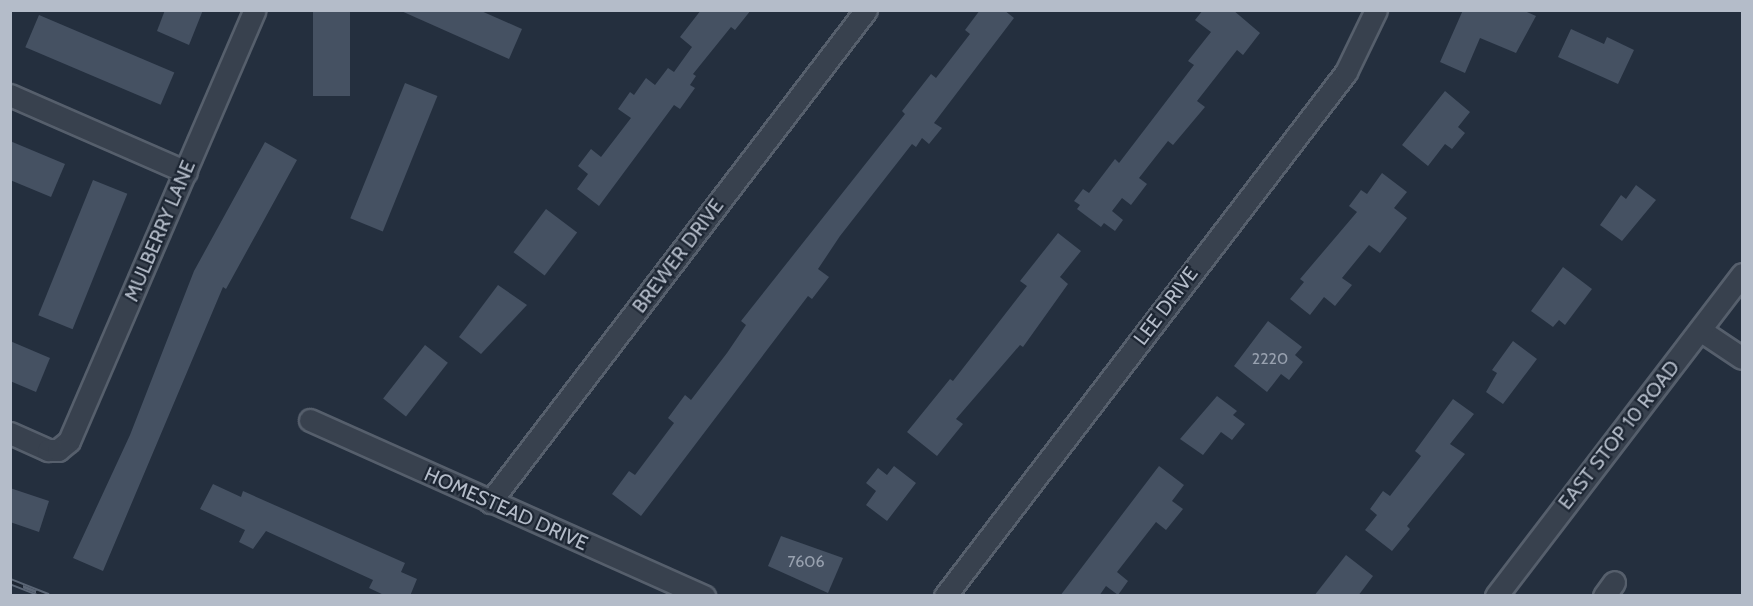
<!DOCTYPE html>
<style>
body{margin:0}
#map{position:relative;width:1753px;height:606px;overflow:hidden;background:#242f3e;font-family:Cabin,sans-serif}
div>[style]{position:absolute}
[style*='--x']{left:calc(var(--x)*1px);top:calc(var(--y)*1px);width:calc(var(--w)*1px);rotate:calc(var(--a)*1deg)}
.building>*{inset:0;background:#455162;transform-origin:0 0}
.roads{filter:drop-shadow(2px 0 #565f6c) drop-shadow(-2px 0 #565f6c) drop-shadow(0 2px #565f6c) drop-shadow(0 -2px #565f6c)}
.minor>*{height:21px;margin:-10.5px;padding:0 10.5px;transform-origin:10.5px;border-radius:10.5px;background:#38414e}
.rail>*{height:7px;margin-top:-3.5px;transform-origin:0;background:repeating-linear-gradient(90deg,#1d2633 0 14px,#5a6575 0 28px);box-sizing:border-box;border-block:2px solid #5a6575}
span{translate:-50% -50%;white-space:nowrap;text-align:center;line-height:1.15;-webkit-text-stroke:4.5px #1d2633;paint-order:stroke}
.number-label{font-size:16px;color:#98a1af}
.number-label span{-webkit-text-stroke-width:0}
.street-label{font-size:20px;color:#b4bcc9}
.frame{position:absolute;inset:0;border:12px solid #b4bcc9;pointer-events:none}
</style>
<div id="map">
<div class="building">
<i style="clip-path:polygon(165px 10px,203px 10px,189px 45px,157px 31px)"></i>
<i style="left:313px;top:10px;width:37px;height:86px"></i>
<i style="clip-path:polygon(399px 10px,479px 10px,522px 29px,509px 59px)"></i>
<i style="clip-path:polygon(701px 10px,751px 10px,735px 30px,731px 27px,693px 74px,696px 76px,690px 85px,695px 88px,680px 109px,674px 105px,599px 206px,577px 189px,588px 174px,578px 166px,591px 149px,601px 157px,631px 118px,618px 109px,630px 92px,634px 95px,646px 78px,655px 85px,668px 68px,674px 72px,692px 47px,680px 37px)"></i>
<i style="clip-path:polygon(980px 10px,1004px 10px,1014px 18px,934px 123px,942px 128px,929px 144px,922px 138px,916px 147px,912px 144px,840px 236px,818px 269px,829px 277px,812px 299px,808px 296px,641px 516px,612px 494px,629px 471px,635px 475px,674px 423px,668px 418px,685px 395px,691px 400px,727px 353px,746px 325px,741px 321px,905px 114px,902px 111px,931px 74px,936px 78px,970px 34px,965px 30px)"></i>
<i style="clip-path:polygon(1203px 10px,1233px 10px,1260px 33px,1243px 55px,1237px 50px,1197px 101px,1205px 107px,1173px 145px,1168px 141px,1139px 178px,1147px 184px,1131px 205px,1122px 198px,1112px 211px,1123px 220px,1115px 231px,1104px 223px,1101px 227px,1077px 209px,1080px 205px,1074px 201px,1083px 189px,1089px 193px,1115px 159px,1119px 163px,1194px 65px,1188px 61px,1211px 32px,1195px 20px)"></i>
<i style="clip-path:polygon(1463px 10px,1522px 10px,1536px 16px,1516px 53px,1480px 38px,1465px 73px,1440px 62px)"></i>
<i style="left:39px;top:15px;width:147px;height:35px;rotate:23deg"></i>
<i style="clip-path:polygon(1571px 29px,1604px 44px,1607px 37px,1634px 50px,1618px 84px,1558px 57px)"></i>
<i style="left:405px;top:83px;width:35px;height:146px;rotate:22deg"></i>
<i style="clip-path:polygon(1445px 91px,1470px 112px,1458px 127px,1465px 133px,1452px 149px,1445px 144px,1428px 166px,1402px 145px)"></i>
<i style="clip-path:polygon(10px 141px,65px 164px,51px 197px,10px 180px)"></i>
<i style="clip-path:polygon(265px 142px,297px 160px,226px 289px,223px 287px,103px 571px,73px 558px,130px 435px,194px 271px)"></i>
<i style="clip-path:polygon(1382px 173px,1407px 192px,1394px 208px,1407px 218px,1380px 253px,1369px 245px,1342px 278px,1352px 285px,1335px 306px,1324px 297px,1310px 315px,1290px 299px,1304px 282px,1300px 279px,1357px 212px,1349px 206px,1361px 190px,1367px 194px)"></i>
<i style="left:93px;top:180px;width:37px;height:146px;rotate:22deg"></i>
<i style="clip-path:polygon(1636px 185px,1656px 200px,1622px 241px,1600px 225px,1621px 195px,1626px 199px)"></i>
<i style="left:546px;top:209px;width:39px;height:54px;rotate:37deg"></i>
<i style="clip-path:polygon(1058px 233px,1081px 251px,1060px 277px,1068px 284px,1023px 347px,1020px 345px,956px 419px,963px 424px,937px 456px,907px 432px,950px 379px,953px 381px,1027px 286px,1020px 281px)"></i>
<i style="clip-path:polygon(1563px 267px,1592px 289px,1565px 325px,1559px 320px,1553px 327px,1531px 311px)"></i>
<i style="clip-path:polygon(498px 285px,527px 305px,481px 354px,459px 337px)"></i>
<i style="clip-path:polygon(1268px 321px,1302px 347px,1295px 355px,1303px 362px,1289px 380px,1281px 374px,1267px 392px,1234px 366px)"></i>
<i style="clip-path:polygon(10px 341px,50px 358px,36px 392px,10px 381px)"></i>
<i style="clip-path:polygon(1513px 341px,1537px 359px,1503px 404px,1486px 392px,1497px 373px,1492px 370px)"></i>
<i style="left:425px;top:345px;width:29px;height:68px;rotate:38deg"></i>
<i style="clip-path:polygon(1217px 396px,1237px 411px,1233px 415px,1245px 424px,1232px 440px,1221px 432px,1203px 455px,1180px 439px)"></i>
<i style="clip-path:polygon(1453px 399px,1474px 414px,1450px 444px,1465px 454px,1407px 526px,1410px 529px,1392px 551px,1365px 530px,1377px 515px,1370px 509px,1383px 491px,1390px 496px,1421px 456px,1415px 451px)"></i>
<i style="clip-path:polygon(894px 466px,916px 483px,887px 521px,866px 505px,876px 491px,866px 483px,878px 468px,887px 475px)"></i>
<i style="clip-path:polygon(1159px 466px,1184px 485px,1172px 501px,1183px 509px,1166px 530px,1156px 522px,1117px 572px,1128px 581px,1118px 595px,1106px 586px,1099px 596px,1060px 596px)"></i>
<i style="clip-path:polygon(213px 484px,241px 497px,243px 491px,405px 563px,401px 572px,417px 579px,410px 596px,386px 596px,369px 588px,373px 580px,266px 531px,253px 549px,239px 542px,245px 530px,200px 509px)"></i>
<i style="clip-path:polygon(10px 488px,49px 501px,39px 532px,10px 522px)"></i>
<i style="clip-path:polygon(781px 536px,843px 558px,828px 593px,768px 566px)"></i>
<i style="clip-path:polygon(1346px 555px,1373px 576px,1358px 596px,1314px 596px)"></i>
</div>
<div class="roads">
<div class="minor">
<i style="--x:10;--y:95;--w:192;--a:23.6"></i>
<i style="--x:1700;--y:330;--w:50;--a:33.7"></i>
<i style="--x:310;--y:420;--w:432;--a:24.1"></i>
<i style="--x:10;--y:433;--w:42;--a:24.1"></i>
<i style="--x:48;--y:450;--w:10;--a:0"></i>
<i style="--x:58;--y:450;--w:14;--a:-39"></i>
<i style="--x:69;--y:441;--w:469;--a:-66.7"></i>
<i style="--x:490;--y:502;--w:619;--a:-52.61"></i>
<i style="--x:945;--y:596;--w:660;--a:-52.57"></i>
<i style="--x:1346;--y:72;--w:69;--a:-64.2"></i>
<i style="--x:1496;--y:596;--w:405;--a:-52.6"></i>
<i style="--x:1604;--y:596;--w:17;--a:-54"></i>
</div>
</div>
<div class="rail">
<i style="--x:10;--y:581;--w:41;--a:21.5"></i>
</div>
<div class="number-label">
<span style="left:1270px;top:359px">2220</span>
<span style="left:806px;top:562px">7606</span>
</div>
<div class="street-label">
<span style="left:160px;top:231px;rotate:-67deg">MULBERRY LANE</span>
<span style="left:678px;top:256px;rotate:-53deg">BREWER DRIVE</span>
<span style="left:1166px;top:306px;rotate:-53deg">LEE DRIVE</span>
<span style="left:1619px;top:435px;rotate:-52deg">EAST STOP 10 ROAD</span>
<span style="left:506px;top:509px;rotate:24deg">HOMESTEAD DRIVE</span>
</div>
<div class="frame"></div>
</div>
